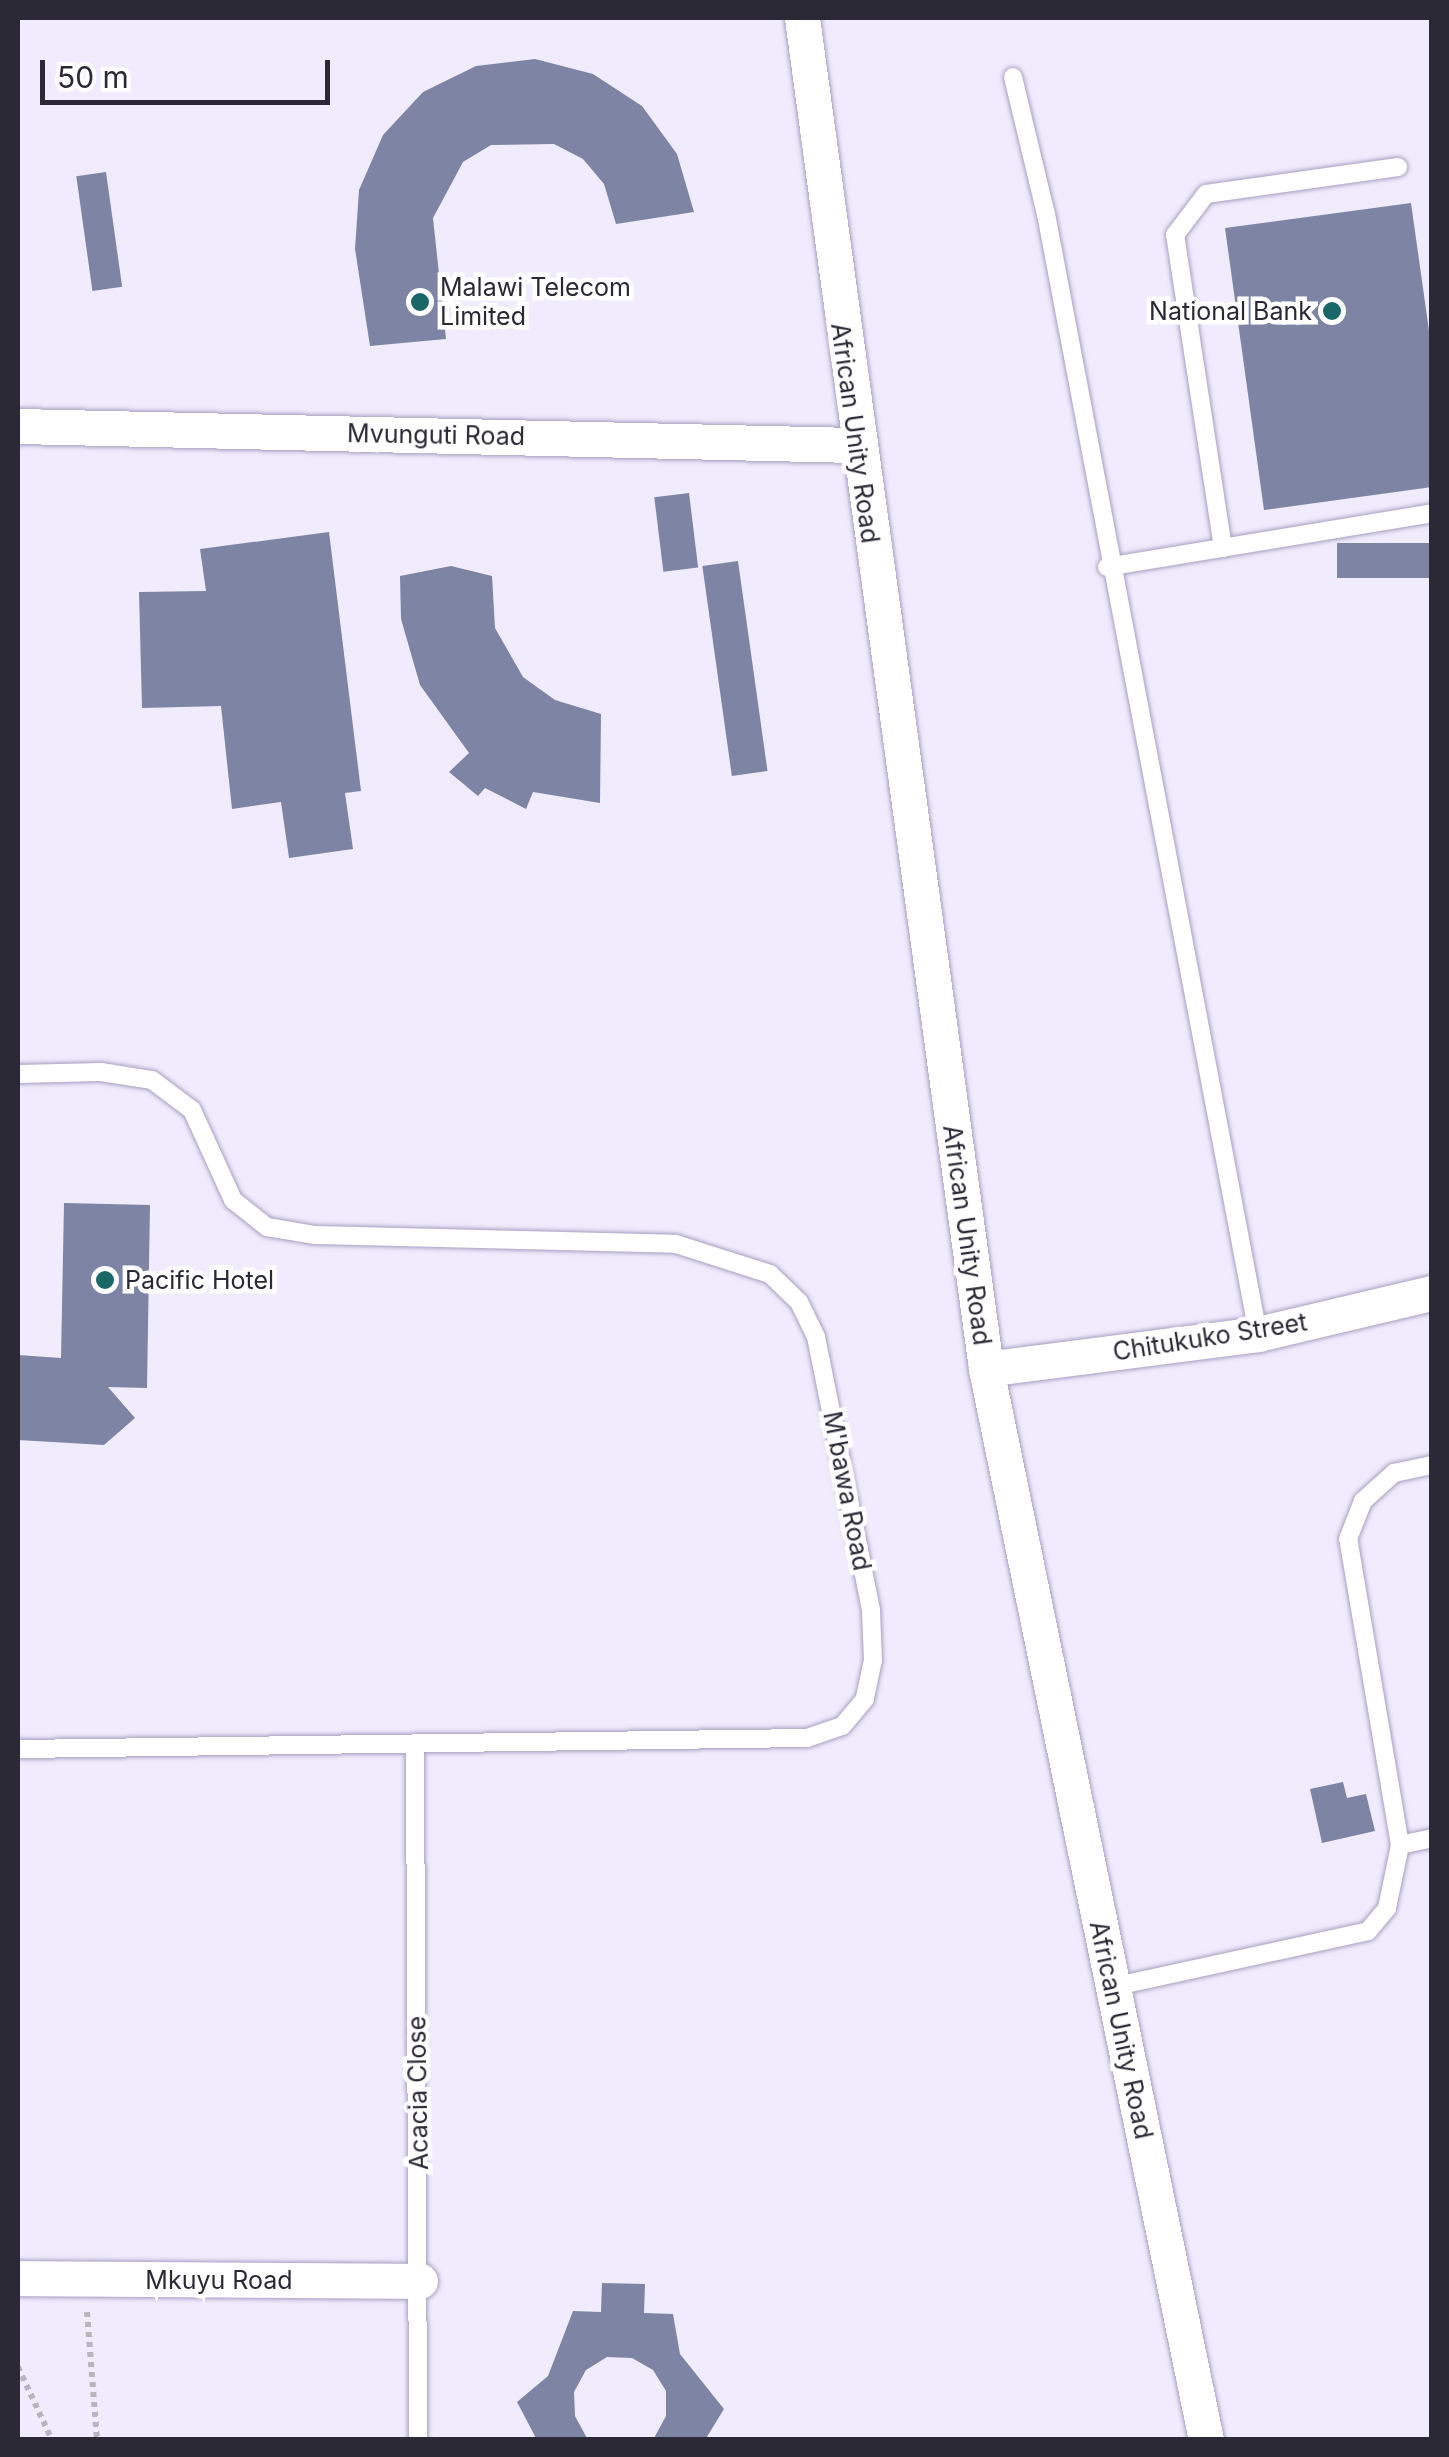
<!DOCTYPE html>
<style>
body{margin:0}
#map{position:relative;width:1449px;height:2457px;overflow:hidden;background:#f9f7fe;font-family:Inter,sans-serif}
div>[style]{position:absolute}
.built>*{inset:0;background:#f0ecfd;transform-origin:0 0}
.building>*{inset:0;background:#7d84a4;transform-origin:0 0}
.path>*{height:6px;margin-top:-3px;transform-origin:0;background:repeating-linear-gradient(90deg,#b7b5be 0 5px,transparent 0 10px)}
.roads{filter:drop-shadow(0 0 2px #a79fc1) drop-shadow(0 0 2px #a79fc1)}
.lane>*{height:18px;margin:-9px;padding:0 9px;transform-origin:9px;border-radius:9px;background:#fff}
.street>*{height:35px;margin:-17.5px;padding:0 17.5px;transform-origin:17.5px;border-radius:17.5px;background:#fff}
.dots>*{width:28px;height:28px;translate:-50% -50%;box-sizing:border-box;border:5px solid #fff;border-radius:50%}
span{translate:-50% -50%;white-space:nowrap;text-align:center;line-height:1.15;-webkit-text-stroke:9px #fff;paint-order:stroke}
.poi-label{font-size:25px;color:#2c2936}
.left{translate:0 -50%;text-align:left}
.right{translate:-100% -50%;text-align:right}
.street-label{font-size:25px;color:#2c2936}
.frame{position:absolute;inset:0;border:20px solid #2c2936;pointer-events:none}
.scale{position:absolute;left:40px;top:60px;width:290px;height:45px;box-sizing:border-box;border:5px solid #2c2936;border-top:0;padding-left:12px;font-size:30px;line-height:35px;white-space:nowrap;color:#2c2936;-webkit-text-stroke:8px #fff;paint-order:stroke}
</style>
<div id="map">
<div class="built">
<i style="left:18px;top:18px;width:1413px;height:2421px"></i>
</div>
<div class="building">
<i style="clip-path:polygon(535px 59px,593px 74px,642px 106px,677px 154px,694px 212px,616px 224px,604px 184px,583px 159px,554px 144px,491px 145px,463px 162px,433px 218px,446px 339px,370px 346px,355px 249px,359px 190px,383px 135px,423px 92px,476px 66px)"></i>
<i style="left:106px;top:172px;width:116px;height:30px;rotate:82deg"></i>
<i style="clip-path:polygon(1411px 203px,1432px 352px,1432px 487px,1264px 510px,1225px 228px)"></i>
<i style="left:689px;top:493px;width:75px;height:35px;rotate:83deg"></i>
<i style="clip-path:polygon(329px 532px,361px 791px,345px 793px,353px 849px,289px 858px,281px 802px,232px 809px,221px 706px,142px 708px,139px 592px,206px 591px,200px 549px)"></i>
<i style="left:1432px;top:543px;width:35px;height:95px;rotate:90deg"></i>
<i style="left:738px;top:561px;width:212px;height:36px;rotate:82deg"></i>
<i style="clip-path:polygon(451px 566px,492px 576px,495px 628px,523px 677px,555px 700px,601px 714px,600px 803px,533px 792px,526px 809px,485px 788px,478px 796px,449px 772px,469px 753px,420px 685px,401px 619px,400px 576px)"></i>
<i style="clip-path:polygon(64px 1203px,150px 1205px,147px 1388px,108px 1387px,135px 1418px,104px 1445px,18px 1440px,18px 1355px,61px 1358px)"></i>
<i style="clip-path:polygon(1343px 1782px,1347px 1798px,1366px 1794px,1375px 1831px,1322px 1843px,1310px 1789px)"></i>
<i style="clip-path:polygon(602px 2283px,645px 2284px,644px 2313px,673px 2314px,680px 2354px,724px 2409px,705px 2440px,653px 2440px,666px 2416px,666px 2391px,653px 2370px,632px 2358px,607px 2357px,586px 2370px,574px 2392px,575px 2416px,588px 2440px,537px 2440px,517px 2402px,548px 2376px,573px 2311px,601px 2312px)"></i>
</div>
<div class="path">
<i style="left:87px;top:2312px;width:128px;rotate:85.5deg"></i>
<i style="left:18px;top:2367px;width:81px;rotate:65deg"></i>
</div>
<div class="roads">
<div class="lane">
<i style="left:1013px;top:77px;width:141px;rotate:76.5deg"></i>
<i style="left:1046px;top:214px;width:1140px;rotate:79.28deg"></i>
<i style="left:1223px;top:548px;width:317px;rotate:-98.7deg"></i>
<i style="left:1175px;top:235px;width:51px;rotate:-52.9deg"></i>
<i style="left:1206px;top:194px;width:194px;rotate:-8deg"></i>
<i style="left:1107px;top:567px;width:329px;rotate:-9.4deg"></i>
<i style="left:18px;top:1074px;width:83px;rotate:-1.4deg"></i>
<i style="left:101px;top:1072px;width:52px;rotate:8.9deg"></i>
<i style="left:152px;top:1080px;width:50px;rotate:36.9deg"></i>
<i style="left:192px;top:1110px;width:99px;rotate:65.5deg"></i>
<i style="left:233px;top:1200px;width:43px;rotate:38.5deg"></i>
<i style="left:267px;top:1227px;width:49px;rotate:9.5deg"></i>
<i style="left:315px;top:1235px;width:361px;rotate:1.4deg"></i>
<i style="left:676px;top:1244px;width:99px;rotate:17.7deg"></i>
<i style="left:770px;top:1274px;width:40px;rotate:44deg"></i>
<i style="left:799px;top:1302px;width:39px;rotate:64deg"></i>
<i style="left:816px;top:1337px;width:279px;rotate:78.6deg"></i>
<i style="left:871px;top:1611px;width:49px;rotate:87.7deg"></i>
<i style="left:873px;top:1660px;width:40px;rotate:102deg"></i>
<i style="left:865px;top:1699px;width:35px;rotate:130deg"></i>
<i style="left:842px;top:1726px;width:37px;rotate:161deg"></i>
<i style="left:807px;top:1738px;width:789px;rotate:179.2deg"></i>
<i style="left:415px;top:1747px;width:693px;rotate:89.75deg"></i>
<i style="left:1400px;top:1845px;width:33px;rotate:-12deg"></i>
<i style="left:1112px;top:1987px;width:262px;rotate:-12.3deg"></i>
<i style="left:1368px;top:1931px;width:30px;rotate:-50deg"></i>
<i style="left:1387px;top:1908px;width:64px;rotate:-78.3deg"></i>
<i style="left:1400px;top:1845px;width:310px;rotate:-99.6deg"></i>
<i style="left:1348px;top:1539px;width:41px;rotate:-68.5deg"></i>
<i style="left:1363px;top:1501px;width:42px;rotate:-42.1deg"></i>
<i style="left:1394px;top:1473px;width:39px;rotate:-12deg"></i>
</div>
<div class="street">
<i style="left:802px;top:18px;width:1363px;rotate:82.24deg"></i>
<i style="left:986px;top:1369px;width:1093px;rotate:78.39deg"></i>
<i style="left:18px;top:426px;width:837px;rotate:1.3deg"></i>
<i style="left:986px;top:1369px;width:274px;rotate:-7.3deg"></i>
<i style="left:1258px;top:1334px;width:179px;rotate:-13.3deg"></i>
<i style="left:18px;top:2278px;width:402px;rotate:0.4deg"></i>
</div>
</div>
<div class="dots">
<i style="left:420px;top:302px;background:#1a6768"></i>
<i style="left:1332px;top:311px;background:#1a6768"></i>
<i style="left:105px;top:1280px;background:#1a6768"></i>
</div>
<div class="poi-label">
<span class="left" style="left:440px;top:302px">Malawi Telecom<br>Limited</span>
<span class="right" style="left:1312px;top:311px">National Bank</span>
<span class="left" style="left:125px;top:1280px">Pacific Hotel</span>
</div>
<div class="street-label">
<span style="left:855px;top:433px;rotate:82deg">African Unity Road</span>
<span style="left:436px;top:435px;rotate:1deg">Mvunguti Road</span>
<span style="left:967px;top:1235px;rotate:82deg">African Unity Road</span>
<span style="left:1210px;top:1337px;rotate:-9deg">Chitukuko Street</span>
<span style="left:847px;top:1491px;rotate:79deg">M'bawa Road</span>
<span style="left:1121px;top:2030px;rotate:78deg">African Unity Road</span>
<span style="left:418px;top:2093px;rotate:-91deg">Acacia Close</span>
<span style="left:219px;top:2280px">Mkuyu Road</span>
</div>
<div class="frame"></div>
<div class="scale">50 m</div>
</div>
